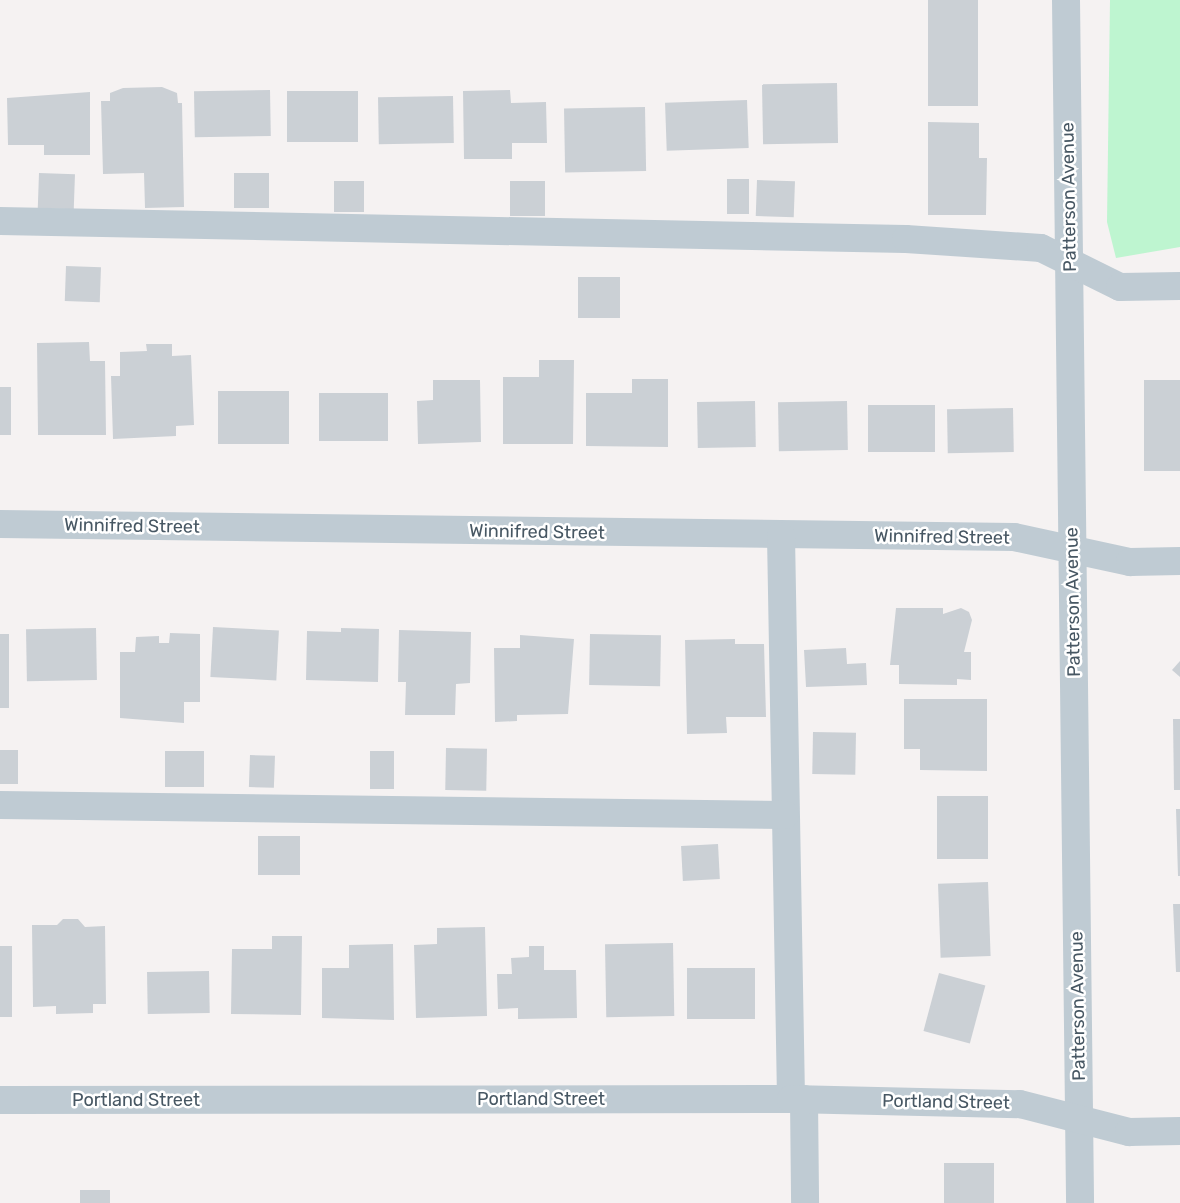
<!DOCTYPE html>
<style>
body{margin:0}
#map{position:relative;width:1180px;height:1203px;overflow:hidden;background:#f5f2f2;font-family:Rubik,sans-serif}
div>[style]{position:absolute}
.green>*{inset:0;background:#bef5d0}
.building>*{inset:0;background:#cbd0d5;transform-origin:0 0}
.minor>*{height:28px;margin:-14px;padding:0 14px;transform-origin:14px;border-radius:14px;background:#bfcbd3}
span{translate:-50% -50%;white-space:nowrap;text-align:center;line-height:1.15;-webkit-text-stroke:5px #fff;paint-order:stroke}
.street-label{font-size:18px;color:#475763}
</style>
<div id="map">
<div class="green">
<i style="clip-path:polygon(1110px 0,1180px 0,1180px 247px,1116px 258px,1107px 222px)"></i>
</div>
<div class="building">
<i style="left:928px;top:0;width:50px;height:106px"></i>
<i style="left:837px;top:83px;width:60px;height:75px;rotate:89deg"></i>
<i style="clip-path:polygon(162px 87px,177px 93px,178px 103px,182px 103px,184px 207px,145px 208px,144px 173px,103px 174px,101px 101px,110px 101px,110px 93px,123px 88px)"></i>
<i style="left:270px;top:90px;width:46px;height:76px;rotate:89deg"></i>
<i style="clip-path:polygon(510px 90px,511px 103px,546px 102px,547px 143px,512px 143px,512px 159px,464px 159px,463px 91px)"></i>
<i style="left:358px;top:91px;width:51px;height:71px;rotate:90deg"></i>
<i style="clip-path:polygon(90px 92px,90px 155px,44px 155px,44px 145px,8px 145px,7px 98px)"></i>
<i style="left:453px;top:96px;width:47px;height:75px;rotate:89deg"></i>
<i style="left:747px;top:100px;width:48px;height:82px;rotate:88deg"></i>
<i style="left:645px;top:107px;width:64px;height:81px;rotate:89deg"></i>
<i style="clip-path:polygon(928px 122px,979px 123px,979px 158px,987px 158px,986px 215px,928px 215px)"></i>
<i style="left:39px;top:173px;width:36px;height:35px;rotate:2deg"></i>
<i style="left:234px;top:173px;width:35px;height:35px"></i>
<i style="left:727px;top:179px;width:22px;height:35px"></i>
<i style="left:757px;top:180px;width:38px;height:36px;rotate:2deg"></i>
<i style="left:334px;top:181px;width:30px;height:31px"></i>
<i style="left:510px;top:181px;width:35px;height:35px"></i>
<i style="left:66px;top:266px;width:35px;height:35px;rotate:2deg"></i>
<i style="left:578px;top:277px;width:42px;height:41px"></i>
<i style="clip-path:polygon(89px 342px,90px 361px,105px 361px,106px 435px,38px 435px,37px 343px)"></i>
<i style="clip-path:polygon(146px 344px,172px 344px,172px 356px,191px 355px,194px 425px,176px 426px,176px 436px,113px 439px,111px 376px,120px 376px,120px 352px,147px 351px)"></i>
<i style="clip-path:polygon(539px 360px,574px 360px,573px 444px,503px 444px,503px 377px,539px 377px)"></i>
<i style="clip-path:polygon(632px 379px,668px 379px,668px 447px,586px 446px,586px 393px,632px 393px)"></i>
<i style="clip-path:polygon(433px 380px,480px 380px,481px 442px,418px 444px,417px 401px,433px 400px)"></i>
<i style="left:1180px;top:380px;width:91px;height:36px;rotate:90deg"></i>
<i style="left:0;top:387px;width:11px;height:48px"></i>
<i style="left:289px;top:391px;width:53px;height:71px;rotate:90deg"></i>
<i style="left:319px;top:393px;width:69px;height:48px"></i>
<i style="left:755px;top:401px;width:46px;height:58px;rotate:89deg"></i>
<i style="left:847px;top:401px;width:49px;height:69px;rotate:89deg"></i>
<i style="left:935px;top:405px;width:47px;height:67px;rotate:90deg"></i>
<i style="left:1013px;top:408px;width:44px;height:66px;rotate:89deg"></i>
<i style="clip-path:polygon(896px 608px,943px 608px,943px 614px,961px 608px,969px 612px,972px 620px,964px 652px,971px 652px,971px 680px,957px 679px,957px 685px,899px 684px,899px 665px,890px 665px)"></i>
<i style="left:213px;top:627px;width:66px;height:50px;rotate:3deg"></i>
<i style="left:96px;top:628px;width:52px;height:70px;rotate:89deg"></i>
<i style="clip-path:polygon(341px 628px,379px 629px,378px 682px,306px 680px,307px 631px,341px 632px)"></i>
<i style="clip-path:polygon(399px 630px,471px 632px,470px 683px,456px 684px,455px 715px,405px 715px,406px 682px,398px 682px)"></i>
<i style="clip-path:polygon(170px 633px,200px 634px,200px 702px,184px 702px,184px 723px,120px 718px,120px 652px,135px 652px,136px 637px,159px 636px,159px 643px,169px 643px)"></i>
<i style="left:0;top:634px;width:9px;height:74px"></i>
<i style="left:590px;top:634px;width:71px;height:51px;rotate:1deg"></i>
<i style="clip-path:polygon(520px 635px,574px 639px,568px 714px,517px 715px,517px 721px,495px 722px,494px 648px,520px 648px)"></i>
<i style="clip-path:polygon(735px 639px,735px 644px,764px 644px,766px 717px,726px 717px,727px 733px,687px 734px,685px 640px)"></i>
<i style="clip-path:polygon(846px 648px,847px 664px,866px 663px,867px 685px,806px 687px,804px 650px)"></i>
<i style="clip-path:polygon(1180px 661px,1180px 677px,1172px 670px)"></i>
<i style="clip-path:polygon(904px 699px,987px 699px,987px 771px,920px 770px,920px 749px,904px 749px)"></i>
<i style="clip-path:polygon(1173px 719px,1180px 719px,1180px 790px,1174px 790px)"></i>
<i style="left:813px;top:732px;width:43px;height:42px;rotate:1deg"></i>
<i style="left:446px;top:748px;width:41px;height:42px;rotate:1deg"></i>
<i style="left:0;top:750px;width:18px;height:34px"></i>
<i style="left:165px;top:751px;width:39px;height:36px"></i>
<i style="left:370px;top:751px;width:24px;height:38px"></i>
<i style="left:250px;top:755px;width:25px;height:32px;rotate:2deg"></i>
<i style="left:937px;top:796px;width:51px;height:63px"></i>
<i style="clip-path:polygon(1176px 809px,1180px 809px,1180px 876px,1178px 876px)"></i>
<i style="left:258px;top:836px;width:42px;height:39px"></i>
<i style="left:718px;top:844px;width:35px;height:37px;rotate:87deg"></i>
<i style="left:988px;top:882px;width:74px;height:50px;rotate:88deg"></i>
<i style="clip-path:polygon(1173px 904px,1180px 904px,1180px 972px,1176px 972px)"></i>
<i style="clip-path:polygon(63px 919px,78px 919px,85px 927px,105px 926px,106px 1004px,93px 1004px,93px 1013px,56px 1014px,56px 1006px,33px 1007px,32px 925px,57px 925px)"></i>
<i style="clip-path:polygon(485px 927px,487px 1016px,416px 1018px,414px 945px,437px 944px,437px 928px)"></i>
<i style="clip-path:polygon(272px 936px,302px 936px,301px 1015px,231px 1014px,232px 949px,272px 949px)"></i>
<i style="left:673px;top:943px;width:73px;height:68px;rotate:89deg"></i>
<i style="clip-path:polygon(393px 944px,394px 1020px,322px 1018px,322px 968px,349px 968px,349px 945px)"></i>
<i style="left:0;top:946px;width:12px;height:71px"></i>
<i style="clip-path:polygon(529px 946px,544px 946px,544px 970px,576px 970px,577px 1018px,518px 1019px,518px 1008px,498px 1009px,497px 974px,512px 974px,511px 958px,529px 957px)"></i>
<i style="left:687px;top:968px;width:68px;height:51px"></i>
<i style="left:209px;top:971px;width:42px;height:62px;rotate:89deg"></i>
<i style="left:939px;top:973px;width:48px;height:60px;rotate:15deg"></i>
<i style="left:994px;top:1163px;width:40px;height:50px;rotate:90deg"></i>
<i style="left:110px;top:1190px;width:13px;height:30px;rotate:90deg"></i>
</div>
<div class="minor">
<i style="left:1066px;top:0;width:1203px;rotate:89.33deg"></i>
<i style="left:0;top:221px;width:906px;rotate:1.14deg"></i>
<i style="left:906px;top:239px;width:135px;rotate:3.8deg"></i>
<i style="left:1041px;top:248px;width:88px;rotate:26.3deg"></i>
<i style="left:1120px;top:287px;width:60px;rotate:-1deg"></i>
<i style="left:0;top:524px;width:1014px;rotate:0.73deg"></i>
<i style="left:1014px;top:537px;width:119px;rotate:12.2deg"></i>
<i style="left:1130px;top:562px;width:50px;rotate:-1.1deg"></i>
<i style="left:781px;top:536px;width:563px;rotate:88.98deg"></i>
<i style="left:0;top:805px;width:785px;rotate:0.73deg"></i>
<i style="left:804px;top:1099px;width:104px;rotate:89.4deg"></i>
<i style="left:0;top:1100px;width:791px;rotate:-0.07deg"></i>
<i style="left:791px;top:1099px;width:229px;rotate:1.3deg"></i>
<i style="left:1020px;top:1104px;width:113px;rotate:14.4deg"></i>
<i style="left:1129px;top:1132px;width:51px;rotate:-1.1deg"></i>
</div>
<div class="street-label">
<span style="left:1069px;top:197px;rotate:-91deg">Patterson Avenue</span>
<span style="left:132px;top:526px;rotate:1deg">Winnifred Street</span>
<span style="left:537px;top:532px;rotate:1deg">Winnifred Street</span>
<span style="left:942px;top:537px;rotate:1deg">Winnifred Street</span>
<span style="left:1073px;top:602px;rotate:-91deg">Patterson Avenue</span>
<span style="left:1078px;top:1006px;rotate:-91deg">Patterson Avenue</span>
<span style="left:541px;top:1099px">Portland Street</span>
<span style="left:136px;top:1100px">Portland Street</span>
<span style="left:946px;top:1102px;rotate:1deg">Portland Street</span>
</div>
</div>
